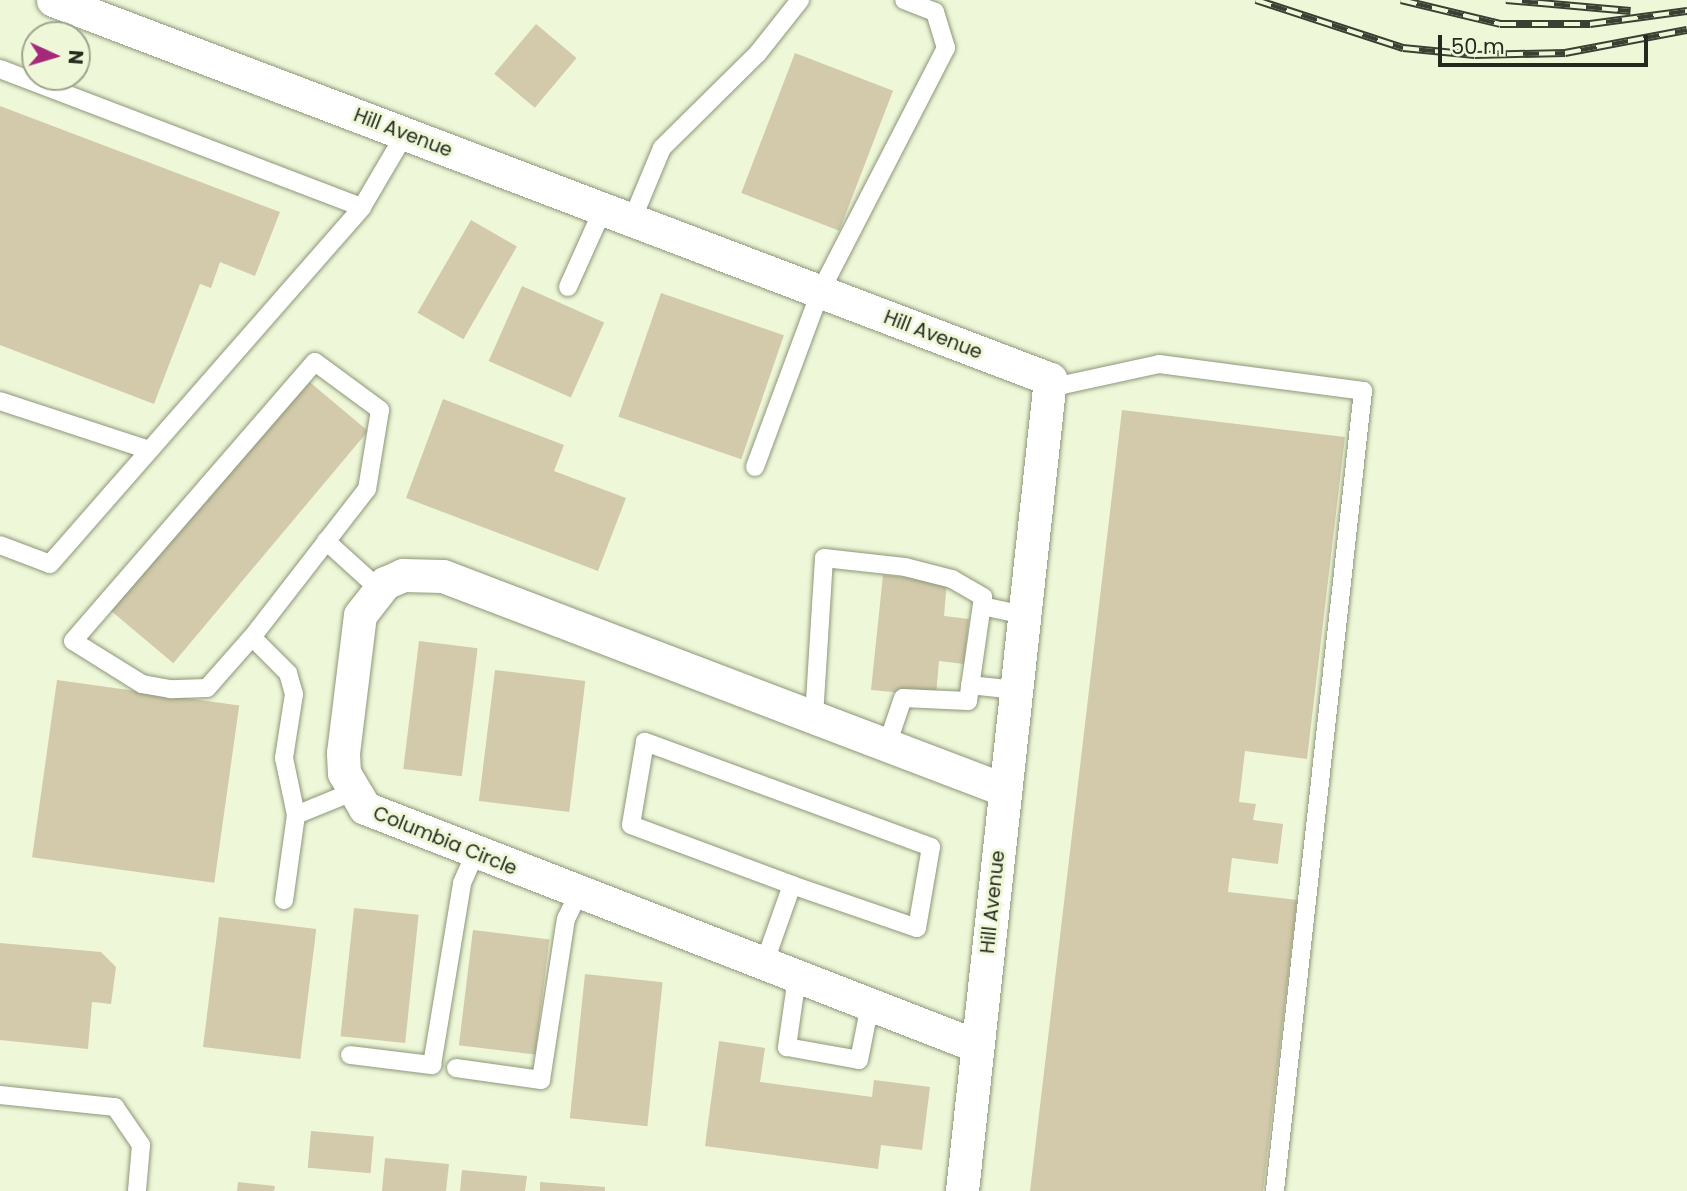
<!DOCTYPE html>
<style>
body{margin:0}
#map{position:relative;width:1687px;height:1191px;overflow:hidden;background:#eef8d9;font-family:Poppins,sans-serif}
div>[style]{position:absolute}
.building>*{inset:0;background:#d2caab;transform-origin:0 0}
.roads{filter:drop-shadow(0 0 2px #8d9679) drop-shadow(0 0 2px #8d9679)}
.service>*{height:18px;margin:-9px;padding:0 9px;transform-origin:9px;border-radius:9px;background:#fff}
.minor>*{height:33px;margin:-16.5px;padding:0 16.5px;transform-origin:16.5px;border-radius:16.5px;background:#fff}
.rail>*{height:8px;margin-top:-4px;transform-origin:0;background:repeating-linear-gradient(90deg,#eef8d9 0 16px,#3b4032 0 32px);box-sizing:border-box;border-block:2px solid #3b4032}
span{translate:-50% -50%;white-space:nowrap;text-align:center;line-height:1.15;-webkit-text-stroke:6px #eef8d9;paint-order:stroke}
.street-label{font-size:19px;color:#262a1e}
.north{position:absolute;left:21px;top:21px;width:70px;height:70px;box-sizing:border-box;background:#eef8d9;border:2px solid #9ea68e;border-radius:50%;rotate:94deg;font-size:19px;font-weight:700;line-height:28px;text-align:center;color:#262a1e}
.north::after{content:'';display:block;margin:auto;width:24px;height:32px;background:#a62879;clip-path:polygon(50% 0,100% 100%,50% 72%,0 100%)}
.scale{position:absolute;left:1438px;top:35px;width:210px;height:32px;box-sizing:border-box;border:4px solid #262a1e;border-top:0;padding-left:9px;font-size:21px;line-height:24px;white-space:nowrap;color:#262a1e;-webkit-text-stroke:5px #eef8d9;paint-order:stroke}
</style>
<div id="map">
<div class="building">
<i style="left:536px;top:24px;width:53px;height:65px;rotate:40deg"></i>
<i style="left:795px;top:53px;width:105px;height:150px;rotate:21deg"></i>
<i style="clip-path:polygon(0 106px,280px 212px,255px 276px,220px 262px,211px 288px,200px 284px,154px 404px,0 345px)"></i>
<i style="left:471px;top:220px;width:53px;height:107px;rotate:30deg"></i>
<i style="left:522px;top:286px;width:90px;height:82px;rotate:24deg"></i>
<i style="left:661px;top:293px;width:130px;height:131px;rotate:19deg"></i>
<i style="left:306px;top:379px;width:81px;height:303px;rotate:40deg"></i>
<i style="clip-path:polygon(443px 399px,564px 445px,554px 471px,626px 498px,598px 571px,406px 498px)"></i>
<i style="clip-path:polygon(1122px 410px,1345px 437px,1307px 759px,1245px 751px,1239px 802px,1256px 804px,1253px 820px,1283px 824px,1278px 864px,1232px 858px,1228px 892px,1297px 900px,1263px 1191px,1030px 1191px)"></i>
<i style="clip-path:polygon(883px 575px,947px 581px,944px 616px,969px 619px,964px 664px,939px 661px,936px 696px,871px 690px)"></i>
<i style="left:419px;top:641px;width:59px;height:129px;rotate:7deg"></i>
<i style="left:495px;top:670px;width:91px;height:132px;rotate:7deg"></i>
<i style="left:57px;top:680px;width:184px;height:179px;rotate:8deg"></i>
<i style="left:354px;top:908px;width:65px;height:129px;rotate:6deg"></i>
<i style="left:219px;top:917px;width:98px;height:131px;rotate:7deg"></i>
<i style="left:473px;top:930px;width:77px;height:116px;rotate:7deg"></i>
<i style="clip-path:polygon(0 943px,101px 952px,116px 967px,111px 1004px,92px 1002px,88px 1049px,0 1040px)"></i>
<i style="left:585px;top:974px;width:78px;height:145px;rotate:6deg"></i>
<i style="clip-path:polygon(719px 1041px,765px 1048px,760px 1082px,872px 1097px,874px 1080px,930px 1087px,922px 1150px,881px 1145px,878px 1169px,705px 1146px)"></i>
<i style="left:311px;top:1131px;width:63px;height:37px;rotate:5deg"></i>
<i style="clip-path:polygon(385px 1158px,449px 1164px,446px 1191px,382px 1191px)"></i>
<i style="clip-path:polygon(462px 1170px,527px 1176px,525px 1191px,460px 1191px)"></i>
<i style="clip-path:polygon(238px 1182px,275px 1186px,274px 1191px,237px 1191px)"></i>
<i style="clip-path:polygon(540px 1182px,605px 1187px,605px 1191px,540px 1191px)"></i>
</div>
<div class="roads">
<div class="service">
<i style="left:0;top:69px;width:387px;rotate:20.9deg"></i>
<i style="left:362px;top:207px;width:85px;rotate:-59.5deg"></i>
<i style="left:632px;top:220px;width:78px;rotate:-67.4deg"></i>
<i style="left:662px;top:148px;width:135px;rotate:-44.7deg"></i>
<i style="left:758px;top:53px;width:68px;rotate:-51.6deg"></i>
<i style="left:568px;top:287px;width:85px;rotate:-65.8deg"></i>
<i style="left:315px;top:362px;width:81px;rotate:36.4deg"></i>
<i style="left:380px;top:410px;width:80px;rotate:99.3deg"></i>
<i style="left:367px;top:489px;width:187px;rotate:127.8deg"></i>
<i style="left:252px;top:637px;width:68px;rotate:131.4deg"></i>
<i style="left:207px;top:688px;width:37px;rotate:178deg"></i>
<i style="left:170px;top:689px;width:28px;rotate:-170deg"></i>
<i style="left:142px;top:684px;width:81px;rotate:-148.1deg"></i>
<i style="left:73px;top:641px;width:369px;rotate:-49.1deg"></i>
<i style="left:1049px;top:388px;width:113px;rotate:-12.3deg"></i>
<i style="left:1159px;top:364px;width:206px;rotate:7.5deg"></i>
<i style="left:1363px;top:391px;width:805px;rotate:96.28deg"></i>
<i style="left:0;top:401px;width:157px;rotate:18.2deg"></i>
<i style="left:755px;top:467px;width:187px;rotate:-69.6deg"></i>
<i style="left:820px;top:292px;width:275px;rotate:-62.7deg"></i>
<i style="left:946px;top:48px;width:38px;rotate:-107deg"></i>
<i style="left:935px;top:12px;width:33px;rotate:-159deg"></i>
<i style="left:326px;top:541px;width:72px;rotate:42.2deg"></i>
<i style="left:0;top:545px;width:53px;rotate:20.8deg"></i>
<i style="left:50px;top:564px;width:474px;rotate:-48.8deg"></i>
<i style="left:982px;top:606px;width:43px;rotate:12.1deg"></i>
<i style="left:252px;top:637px;width:51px;rotate:45deg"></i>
<i style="left:288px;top:673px;width:22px;rotate:74deg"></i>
<i style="left:294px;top:694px;width:65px;rotate:98.9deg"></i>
<i style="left:284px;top:758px;width:58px;rotate:78.1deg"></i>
<i style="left:296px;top:815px;width:86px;rotate:98deg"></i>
<i style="left:970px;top:685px;width:46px;rotate:6.2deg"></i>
<i style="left:814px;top:717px;width:159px;rotate:-86.4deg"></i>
<i style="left:824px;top:558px;width:81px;rotate:6.3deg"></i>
<i style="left:905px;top:567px;width:49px;rotate:14.3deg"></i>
<i style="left:952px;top:579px;width:36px;rotate:30deg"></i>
<i style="left:983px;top:597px;width:105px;rotate:98.2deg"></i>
<i style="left:968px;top:701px;width:65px;rotate:-177.4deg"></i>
<i style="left:903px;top:698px;width:50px;rotate:108.8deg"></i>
<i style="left:296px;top:815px;width:61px;rotate:-22.3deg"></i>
<i style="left:764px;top:964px;width:84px;rotate:-70.5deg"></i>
<i style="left:792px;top:885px;width:132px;rotate:19deg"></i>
<i style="left:917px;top:928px;width:82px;rotate:-80.2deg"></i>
<i style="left:931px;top:847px;width:305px;rotate:-159.8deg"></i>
<i style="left:645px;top:742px;width:84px;rotate:99.6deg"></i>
<i style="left:631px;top:825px;width:172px;rotate:20.4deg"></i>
<i style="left:797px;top:977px;width:71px;rotate:98.1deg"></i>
<i style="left:787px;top:1047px;width:73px;rotate:10.2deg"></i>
<i style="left:859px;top:1060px;width:56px;rotate:-78.7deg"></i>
<i style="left:350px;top:1055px;width:83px;rotate:7deg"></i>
<i style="left:432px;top:1065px;width:184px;rotate:-80.6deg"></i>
<i style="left:462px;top:883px;width:32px;rotate:-66deg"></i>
<i style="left:456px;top:1068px;width:86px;rotate:8deg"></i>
<i style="left:541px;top:1080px;width:163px;rotate:-81.2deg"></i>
<i style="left:566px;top:919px;width:28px;rotate:-64deg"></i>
<i style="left:0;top:1095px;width:116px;rotate:6deg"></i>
<i style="left:115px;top:1107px;width:46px;rotate:55.6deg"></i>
<i style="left:141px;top:1145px;width:46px;rotate:95deg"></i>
</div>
<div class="minor">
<i style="left:53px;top:0;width:1067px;rotate:20.81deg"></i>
<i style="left:1050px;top:379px;width:817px;rotate:96.19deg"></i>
<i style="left:977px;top:1046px;width:657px;rotate:-158.75deg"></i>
<i style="left:365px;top:808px;width:41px;rotate:-121deg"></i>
<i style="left:344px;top:773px;width:20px;rotate:-93deg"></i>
<i style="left:343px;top:753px;width:139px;rotate:-83deg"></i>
<i style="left:360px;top:615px;width:41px;rotate:-52deg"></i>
<i style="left:385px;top:583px;width:20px;rotate:-24deg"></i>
<i style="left:403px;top:575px;width:40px;rotate:1.4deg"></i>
<i style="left:443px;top:576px;width:601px;rotate:20.85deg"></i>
</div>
</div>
<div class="rail">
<i style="left:1256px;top:0;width:155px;rotate:18.1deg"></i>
<i style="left:1403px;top:48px;width:72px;rotate:5.6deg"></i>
<i style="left:1475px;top:55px;width:90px;rotate:-1.3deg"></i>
<i style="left:1565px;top:53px;width:124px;rotate:-10.7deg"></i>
<i style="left:1401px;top:0;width:102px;rotate:13.6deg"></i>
<i style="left:1500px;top:24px;width:90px"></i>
<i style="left:1590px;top:24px;width:98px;rotate:-7.6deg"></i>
<i style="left:1506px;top:0;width:125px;rotate:5deg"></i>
</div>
<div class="street-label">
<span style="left:403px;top:133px;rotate:21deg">Hill Avenue</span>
<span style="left:933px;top:335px;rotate:21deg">Hill Avenue</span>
<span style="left:445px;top:841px;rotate:22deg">Columbia Circle</span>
<span style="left:993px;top:902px;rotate:-84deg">Hill Avenue</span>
</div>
<div class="north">N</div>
<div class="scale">50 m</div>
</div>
